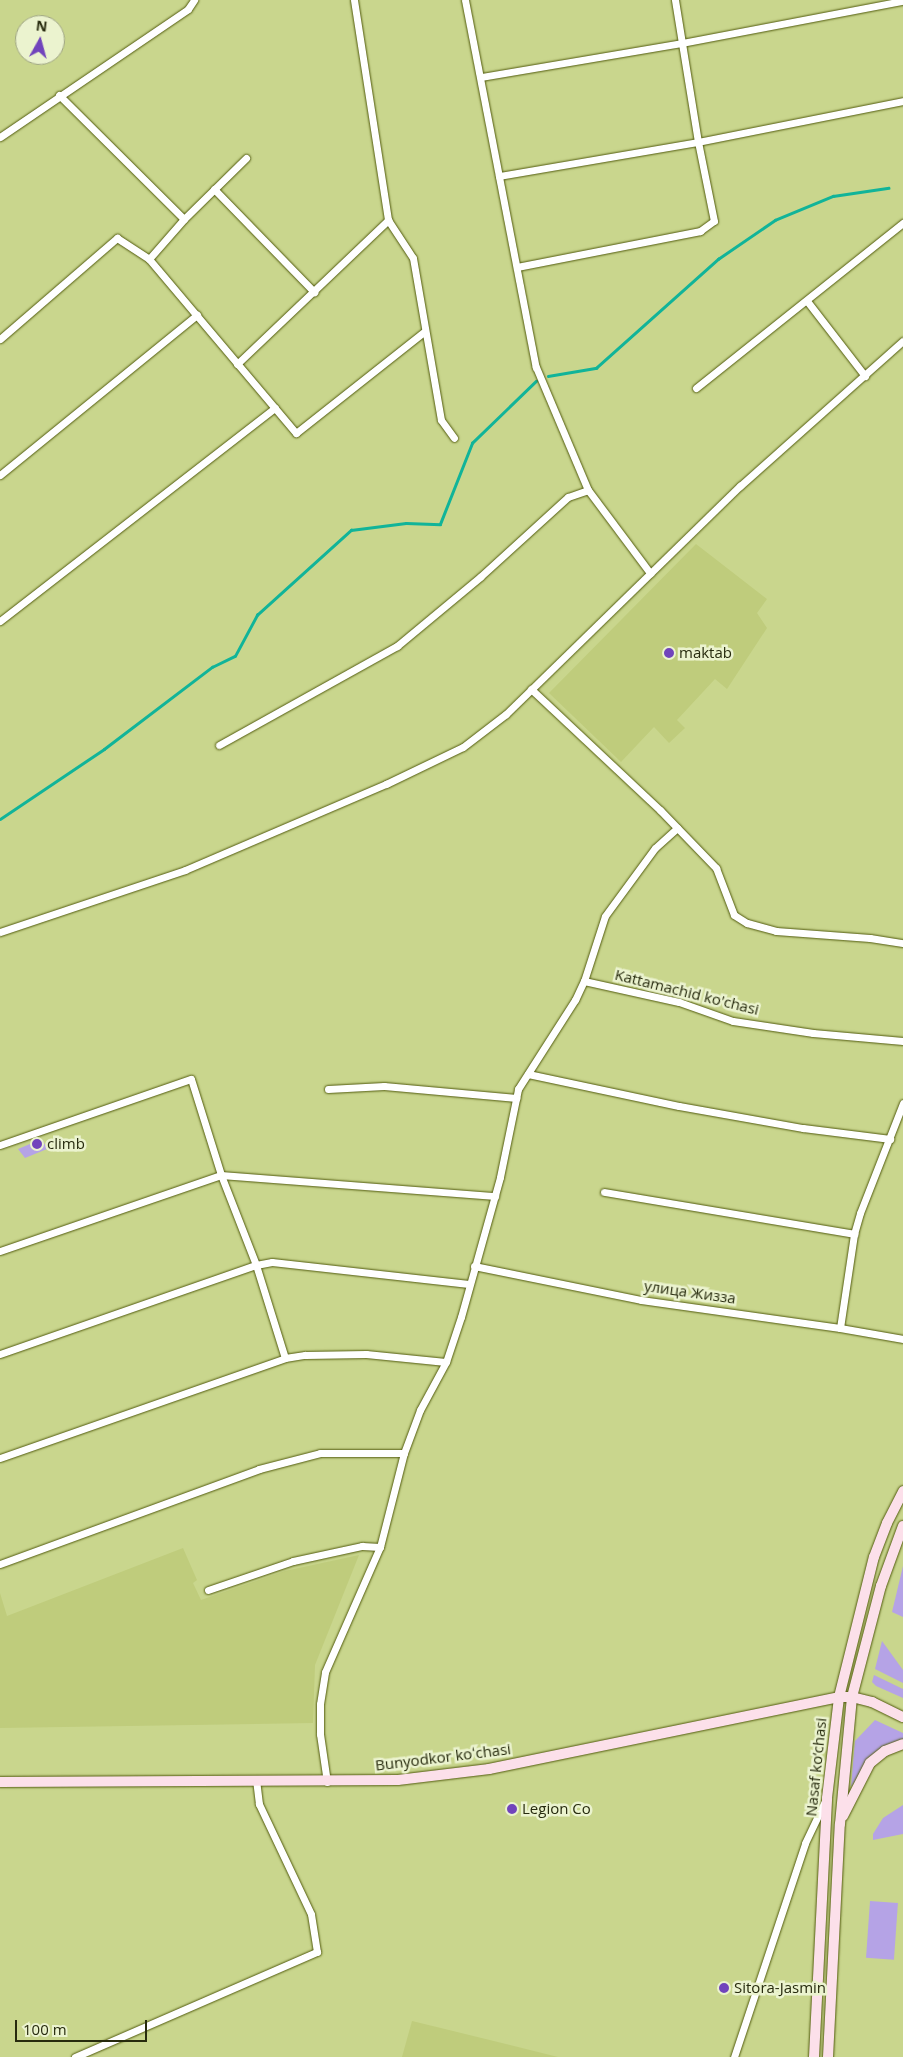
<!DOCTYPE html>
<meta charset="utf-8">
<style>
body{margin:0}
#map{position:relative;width:903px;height:2057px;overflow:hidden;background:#c9d68d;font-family:"Open Sans",sans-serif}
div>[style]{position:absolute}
.built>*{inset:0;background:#bfcc7c}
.green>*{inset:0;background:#b5a3e6;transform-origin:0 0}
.stream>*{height:2.5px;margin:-1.25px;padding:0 1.25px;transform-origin:1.25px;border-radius:1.25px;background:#11b499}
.roads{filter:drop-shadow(0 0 1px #525b0e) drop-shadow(0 0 1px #525b0e)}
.minor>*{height:7px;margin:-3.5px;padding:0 3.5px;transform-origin:3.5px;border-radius:3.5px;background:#fff}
.secondary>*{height:10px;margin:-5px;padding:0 5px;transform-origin:5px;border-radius:5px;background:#fce0ea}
.dots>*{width:14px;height:14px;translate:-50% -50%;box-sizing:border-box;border:2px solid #ebf3cf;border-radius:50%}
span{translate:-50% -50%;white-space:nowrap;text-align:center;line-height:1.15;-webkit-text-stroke:5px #ebf3cf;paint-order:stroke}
.poi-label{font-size:15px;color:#272b0e}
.left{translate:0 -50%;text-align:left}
.street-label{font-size:15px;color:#272b0e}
.north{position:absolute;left:15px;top:15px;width:50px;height:50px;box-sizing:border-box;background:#ebf3cf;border:1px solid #9da382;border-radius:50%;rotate:7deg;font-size:14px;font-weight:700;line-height:20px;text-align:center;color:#272b0e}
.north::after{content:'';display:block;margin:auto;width:18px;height:22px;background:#7144bc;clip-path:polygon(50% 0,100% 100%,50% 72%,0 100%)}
.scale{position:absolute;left:15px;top:2020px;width:132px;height:22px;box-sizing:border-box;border:2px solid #272b0e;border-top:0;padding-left:6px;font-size:15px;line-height:18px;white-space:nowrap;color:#272b0e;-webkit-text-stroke:4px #ebf3cf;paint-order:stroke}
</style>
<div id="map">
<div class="built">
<i style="clip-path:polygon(696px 544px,767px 599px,757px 613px,767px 628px,727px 689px,715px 679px,677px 720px,685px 728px,669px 743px,654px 727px,621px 762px,549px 693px)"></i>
<i style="clip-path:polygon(183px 1548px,197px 1580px,193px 1583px,201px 1600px,285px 1571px,359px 1555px,315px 1665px,313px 1723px,0 1728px,0 1593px,7px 1616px)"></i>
<i style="clip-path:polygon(412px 2021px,449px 2030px,558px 2057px,402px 2057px)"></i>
</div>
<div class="green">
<i style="clip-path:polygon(42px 1139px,47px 1149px,25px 1158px,18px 1149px)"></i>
<i style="clip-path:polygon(903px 1566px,903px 1617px,892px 1612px)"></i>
<i style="clip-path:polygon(882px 1641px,903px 1670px,903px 1683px,875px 1669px)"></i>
<i style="clip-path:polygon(874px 1675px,903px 1689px,903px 1698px,876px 1686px,872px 1682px)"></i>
<i style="clip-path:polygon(875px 1720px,903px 1733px,903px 1741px,868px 1761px,851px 1787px,855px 1741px)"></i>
<i style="clip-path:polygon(903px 1805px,903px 1834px,873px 1840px,873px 1834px,883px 1818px)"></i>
<i style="left:870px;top:1901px;width:28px;height:57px;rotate:4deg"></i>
</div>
<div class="stream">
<i style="left:548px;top:376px;width:49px;rotate:-9.5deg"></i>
<i style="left:596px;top:368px;width:164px;rotate:-41.8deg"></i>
<i style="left:718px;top:259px;width:69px;rotate:-34.4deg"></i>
<i style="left:775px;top:220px;width:63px;rotate:-22.5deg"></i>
<i style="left:833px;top:196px;width:56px;rotate:-8.3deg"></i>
<i style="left:0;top:819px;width:125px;rotate:-33.9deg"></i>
<i style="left:104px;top:749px;width:136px;rotate:-37.2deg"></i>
<i style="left:212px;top:667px;width:25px;rotate:-26deg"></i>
<i style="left:235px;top:656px;width:47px;rotate:-61.8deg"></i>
<i style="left:257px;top:615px;width:127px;rotate:-42.1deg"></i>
<i style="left:351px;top:530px;width:55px;rotate:-7.3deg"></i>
<i style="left:406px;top:523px;width:34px;rotate:2deg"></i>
<i style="left:440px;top:524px;width:87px;rotate:-68.4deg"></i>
<i style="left:472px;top:443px;width:89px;rotate:-44.1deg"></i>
</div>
<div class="roads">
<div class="minor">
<i style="left:354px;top:0;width:223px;rotate:81.2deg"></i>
<i style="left:388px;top:220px;width:45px;rotate:56.7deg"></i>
<i style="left:413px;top:258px;width:164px;rotate:80.2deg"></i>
<i style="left:441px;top:420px;width:22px;rotate:54deg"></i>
<i style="left:465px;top:0;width:374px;rotate:79.1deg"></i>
<i style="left:536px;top:367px;width:134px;rotate:67.1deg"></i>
<i style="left:588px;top:490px;width:104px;rotate:53.2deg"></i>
<i style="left:481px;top:77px;width:204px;rotate:-9.6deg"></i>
<i style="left:682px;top:43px;width:225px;rotate:-10.8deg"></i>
<i style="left:59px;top:95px;width:176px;rotate:44.8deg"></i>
<i style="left:0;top:137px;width:227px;rotate:-34.2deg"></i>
<i style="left:188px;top:9px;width:11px;rotate:-56deg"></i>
<i style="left:499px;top:176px;width:202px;rotate:-9.7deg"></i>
<i style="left:698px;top:142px;width:209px;rotate:-11.3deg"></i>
<i style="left:214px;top:189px;width:144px;rotate:45.8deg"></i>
<i style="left:149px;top:259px;width:53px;rotate:-48.8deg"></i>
<i style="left:184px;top:219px;width:87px;rotate:-44.5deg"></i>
<i style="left:517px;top:267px;width:187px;rotate:-11.1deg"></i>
<i style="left:700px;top:231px;width:17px;rotate:-36deg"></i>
<i style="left:714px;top:221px;width:81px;rotate:-101.4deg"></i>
<i style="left:698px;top:142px;width:144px;rotate:-99.2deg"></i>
<i style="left:807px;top:301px;width:95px;rotate:52.3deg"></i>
<i style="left:0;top:339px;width:155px;rotate:-40.8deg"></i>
<i style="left:117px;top:238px;width:38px;rotate:33deg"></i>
<i style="left:149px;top:259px;width:228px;rotate:49.8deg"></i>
<i style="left:296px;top:433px;width:164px;rotate:-38.3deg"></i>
<i style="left:237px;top:364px;width:209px;rotate:-43.6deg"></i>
<i style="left:696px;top:388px;width:265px;rotate:-38.6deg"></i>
<i style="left:0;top:475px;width:254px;rotate:-39.1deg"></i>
<i style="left:0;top:621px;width:348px;rotate:-37.8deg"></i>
<i style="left:531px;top:689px;width:177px;rotate:43.2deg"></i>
<i style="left:660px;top:810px;width:81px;rotate:46deg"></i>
<i style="left:716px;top:868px;width:50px;rotate:69deg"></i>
<i style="left:734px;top:915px;width:15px;rotate:32deg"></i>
<i style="left:747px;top:923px;width:30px;rotate:15deg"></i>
<i style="left:776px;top:931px;width:94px;rotate:4.3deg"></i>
<i style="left:870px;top:938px;width:33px;rotate:9deg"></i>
<i style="left:219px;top:745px;width:204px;rotate:-29.1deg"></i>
<i style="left:397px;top:646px;width:108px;rotate:-39.7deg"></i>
<i style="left:480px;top:577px;width:119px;rotate:-42.3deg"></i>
<i style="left:568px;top:497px;width:21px;rotate:-19deg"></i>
<i style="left:0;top:932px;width:195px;rotate:-18.5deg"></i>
<i style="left:185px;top:870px;width:219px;rotate:-23.2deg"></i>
<i style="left:386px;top:784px;width:85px;rotate:-25.7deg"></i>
<i style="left:463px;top:747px;width:54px;rotate:-37.5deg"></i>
<i style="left:506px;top:714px;width:327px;rotate:-44.3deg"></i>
<i style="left:740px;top:486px;width:218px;rotate:-41.7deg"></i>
<i style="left:584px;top:981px;width:97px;rotate:12.5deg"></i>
<i style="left:679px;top:1002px;width:57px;rotate:19.4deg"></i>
<i style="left:733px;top:1021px;width:81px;rotate:8.5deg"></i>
<i style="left:813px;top:1033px;width:90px;rotate:5.1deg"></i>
<i style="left:528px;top:1074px;width:154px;rotate:12deg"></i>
<i style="left:679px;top:1106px;width:126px;rotate:10.1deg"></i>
<i style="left:803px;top:1128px;width:88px;rotate:7.2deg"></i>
<i style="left:328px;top:1089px;width:56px;rotate:-3.1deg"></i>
<i style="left:384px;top:1086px;width:133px;rotate:5.2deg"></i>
<i style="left:0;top:1145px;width:202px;rotate:-19.1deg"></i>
<i style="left:191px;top:1079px;width:101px;rotate:72.6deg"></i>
<i style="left:221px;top:1175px;width:97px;rotate:68.7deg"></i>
<i style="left:256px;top:1265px;width:97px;rotate:72.7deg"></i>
<i style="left:604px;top:1192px;width:254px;rotate:9.5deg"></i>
<i style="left:0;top:1251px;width:234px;rotate:-19deg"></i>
<i style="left:221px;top:1175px;width:275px;rotate:4.4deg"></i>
<i style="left:474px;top:1266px;width:170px;rotate:11.5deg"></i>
<i style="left:641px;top:1300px;width:201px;rotate:8deg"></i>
<i style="left:840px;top:1328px;width:64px;rotate:9.9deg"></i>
<i style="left:840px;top:1328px;width:95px;rotate:-81.5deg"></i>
<i style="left:854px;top:1234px;width:22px;rotate:-74deg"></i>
<i style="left:860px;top:1213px;width:118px;rotate:-68.6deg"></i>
<i style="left:0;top:1354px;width:271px;rotate:-19.2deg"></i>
<i style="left:256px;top:1265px;width:16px;rotate:-11deg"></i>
<i style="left:272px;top:1262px;width:198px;rotate:6.4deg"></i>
<i style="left:0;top:1458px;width:302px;rotate:-19.3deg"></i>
<i style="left:285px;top:1358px;width:20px;rotate:-9deg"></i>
<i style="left:305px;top:1355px;width:61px;rotate:-0.9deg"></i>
<i style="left:366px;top:1354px;width:80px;rotate:5.7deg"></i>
<i style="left:0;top:1564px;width:276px;rotate:-20.1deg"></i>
<i style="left:259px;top:1469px;width:63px;rotate:-14.7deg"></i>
<i style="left:320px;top:1453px;width:84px"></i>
<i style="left:208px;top:1590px;width:90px;rotate:-18.8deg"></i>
<i style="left:293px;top:1561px;width:71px;rotate:-12.3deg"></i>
<i style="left:362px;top:1546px;width:18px;rotate:3deg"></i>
<i style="left:327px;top:1782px;width:49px;rotate:-98.3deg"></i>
<i style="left:320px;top:1734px;width:30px;rotate:-90deg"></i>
<i style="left:320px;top:1704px;width:32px;rotate:-81deg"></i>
<i style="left:325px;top:1672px;width:137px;rotate:-66.3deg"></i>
<i style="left:380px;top:1547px;width:97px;rotate:-75.7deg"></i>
<i style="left:404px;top:1453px;width:46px;rotate:-69.6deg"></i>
<i style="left:420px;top:1410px;width:55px;rotate:-61.6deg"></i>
<i style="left:446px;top:1362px;width:47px;rotate:-71.6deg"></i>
<i style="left:461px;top:1317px;width:145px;rotate:-74.4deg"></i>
<i style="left:500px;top:1177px;width:90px;rotate:-78.4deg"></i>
<i style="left:518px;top:1089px;width:106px;rotate:-57.4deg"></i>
<i style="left:575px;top:1000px;width:21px;rotate:-65deg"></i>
<i style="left:584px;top:981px;width:68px;rotate:-72.1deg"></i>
<i style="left:605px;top:916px;width:84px;rotate:-53.7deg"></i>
<i style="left:655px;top:848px;width:30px;rotate:-42deg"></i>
<i style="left:75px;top:2057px;width:264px;rotate:-23.5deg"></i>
<i style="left:317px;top:1952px;width:38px;rotate:-99deg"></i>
<i style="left:311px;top:1914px;width:122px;rotate:-115.3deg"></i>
<i style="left:259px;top:1804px;width:23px;rotate:-97deg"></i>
<i style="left:734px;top:2057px;width:225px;rotate:-71.6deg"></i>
<i style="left:805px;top:1843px;width:47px;rotate:-64.5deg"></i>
</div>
<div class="secondary">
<i style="left:0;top:1782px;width:398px;rotate:-0.3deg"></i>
<i style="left:398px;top:1780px;width:92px;rotate:-6.9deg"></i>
<i style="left:489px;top:1769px;width:357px;rotate:-11.6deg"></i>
<i style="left:839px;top:1697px;width:13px"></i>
<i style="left:852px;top:1697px;width:21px;rotate:14deg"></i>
<i style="left:872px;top:1702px;width:34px;rotate:26deg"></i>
<i style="left:843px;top:1816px;width:59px;rotate:-63deg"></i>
<i style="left:870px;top:1763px;width:19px;rotate:-39deg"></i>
<i style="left:885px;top:1751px;width:19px;rotate:-21deg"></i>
<i style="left:814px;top:2057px;width:259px;rotate:-87.1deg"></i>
<i style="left:827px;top:1798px;width:102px;rotate:-83.2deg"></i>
<i style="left:839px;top:1697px;width:144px;rotate:-76deg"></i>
<i style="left:874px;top:1557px;width:36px;rotate:-69deg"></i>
<i style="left:887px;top:1523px;width:36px;rotate:-63deg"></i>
<i style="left:828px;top:2057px;width:233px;rotate:-87.1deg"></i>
<i style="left:840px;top:1824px;width:128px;rotate:-84.6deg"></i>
<i style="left:852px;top:1697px;width:115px;rotate:-75.4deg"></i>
<i style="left:881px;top:1586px;width:64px;rotate:-69.9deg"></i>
</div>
</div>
<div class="dots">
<i style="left:669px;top:653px;background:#7144bc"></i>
<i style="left:37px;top:1144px;background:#7144bc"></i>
<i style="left:512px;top:1809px;background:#7144bc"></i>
<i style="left:724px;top:1988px;background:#7144bc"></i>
</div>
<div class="poi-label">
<span class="left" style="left:679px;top:653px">maktab</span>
<span class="left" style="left:47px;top:1144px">climb</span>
<span class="left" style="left:522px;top:1809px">Legion Co</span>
<span class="left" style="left:734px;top:1988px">Sitora-Jasmin</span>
</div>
<div class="street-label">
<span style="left:687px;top:992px;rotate:14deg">Kattamachid ko'chasi</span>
<span style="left:690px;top:1292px;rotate:8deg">улица Жизза</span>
<span style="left:443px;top:1757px;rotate:-7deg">Bunyodkor koʻchasi</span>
<span style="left:816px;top:1767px;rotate:-84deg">Nasaf ko‘chasi</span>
</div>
<div class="north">N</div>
<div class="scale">100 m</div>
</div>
